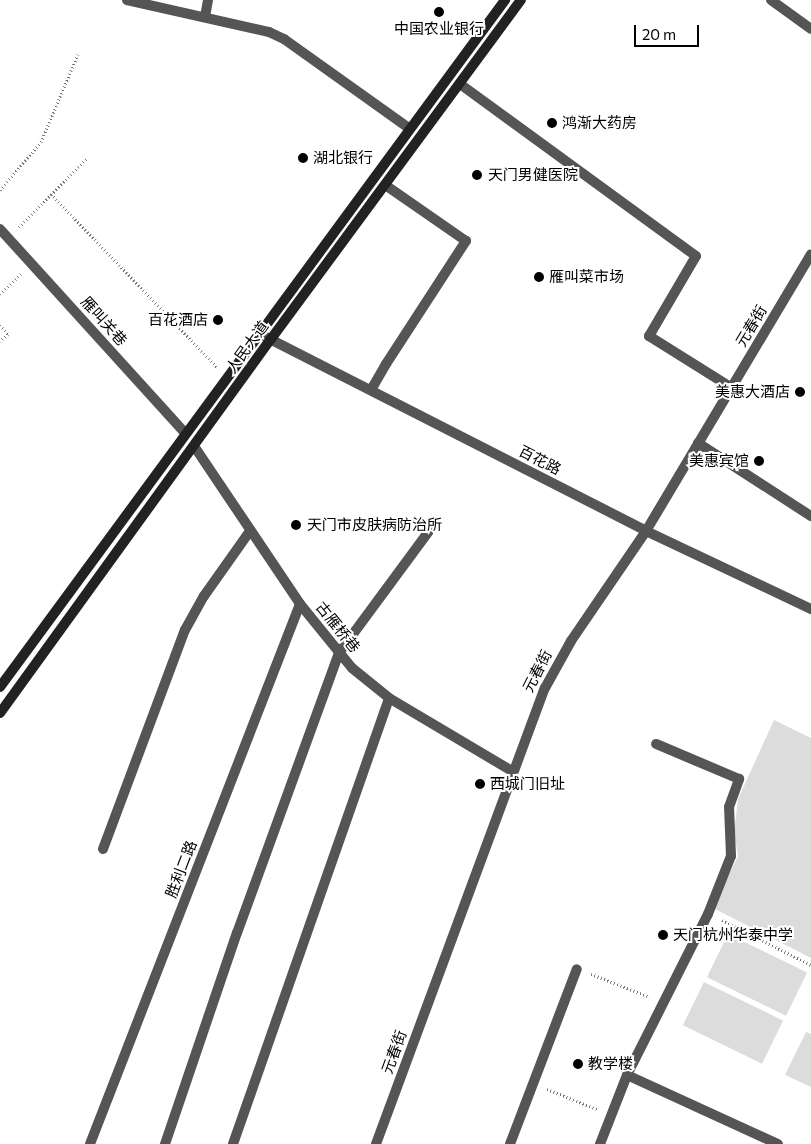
<!DOCTYPE html>
<meta charset="utf-8">
<style>
body{margin:0}
#map{position:relative;width:811px;height:1144px;overflow:hidden;background:#fff;font-family:Commissioner,"Noto Sans SC",sans-serif}
div>[style]{position:absolute}
.green>*{inset:0;background:#dcdcdc;transform-origin:0 0}
.path>*{height:3px;margin-top:-1.5px;transform-origin:0;background:repeating-linear-gradient(90deg,#777 0 1px,transparent 0 3.5px)}
.service>*{height:10px;margin:-5px;padding:0 5px;transform-origin:5px;border-radius:5px;background:#555}
.minor>*{height:10px;margin:-5px;padding:0 5px;transform-origin:5px;border-radius:5px;background:#555}
.secondary>*{height:10px;margin:-5px;padding:0 5px;transform-origin:5px;border-radius:5px;background:#222}
.dots>*{width:14px;height:14px;translate:-50% -50%;box-sizing:border-box;border:2px solid #fff;border-radius:50%}
span{translate:-50% -50%;white-space:nowrap;text-align:center;line-height:1.15;-webkit-text-stroke:4px #fff;paint-order:stroke}
.poi-label{font-size:15px;color:#000}
.left{translate:0 -50%;text-align:left}
.right{translate:-100% -50%;text-align:right}
.street-label{font-size:15px;color:#000}
.scale{position:absolute;left:634px;top:25px;width:65px;height:22px;box-sizing:border-box;border:2px solid #000;border-top:0;padding-left:6px;font-size:15px;line-height:18px;white-space:nowrap;color:#000;-webkit-text-stroke:4px #fff;paint-order:stroke}
</style>
<div id="map">
<div class="green">
<i style="clip-path:polygon(774px 720px,811px 738px,811px 958px,713px 908px,738px 856px,734px 833px,738px 799px)"></i>
<i style="left:728px;top:934px;width:88px;height:48px;rotate:26deg"></i>
<i style="left:704px;top:982px;width:88px;height:48px;rotate:26deg"></i>
<i style="clip-path:polygon(806px 1032px,811px 1034px,811px 1087px,785px 1075px)"></i>
</div>
<div class="path">
<i style="left:0;top:190px;width:63px;rotate:-49.5deg"></i>
<i style="left:41px;top:142px;width:95px;rotate:-67.2deg"></i>
<i style="left:51px;top:194px;width:240px;rotate:46.2deg"></i>
<i style="left:19px;top:227px;width:98px;rotate:-45.4deg"></i>
<i style="left:0;top:294px;width:29px;rotate:-44deg"></i>
<i style="left:0;top:325px;width:12px;rotate:48deg"></i>
<i style="left:8px;top:334px;width:11px;rotate:139deg"></i>
<i style="left:722px;top:920px;width:100px;rotate:26.8deg"></i>
<i style="left:591px;top:974px;width:63px;rotate:21.3deg"></i>
<i style="left:547px;top:1089px;width:54px;rotate:21.8deg"></i>
</div>
<div class="service">
<i style="left:127px;top:0;width:146px;rotate:12.7deg"></i>
<i style="left:269px;top:32px;width:17px;rotate:25deg"></i>
<i style="left:284px;top:39px;width:153px;rotate:35.5deg"></i>
<i style="left:771px;top:0;width:49px;rotate:35.9deg"></i>
<i style="left:205px;top:17px;width:17px;rotate:-80deg"></i>
<i style="left:460px;top:84px;width:292px;rotate:36.1deg"></i>
<i style="left:696px;top:256px;width:93px;rotate:120.4deg"></i>
<i style="left:649px;top:336px;width:98px;rotate:32.1deg"></i>
<i style="left:371px;top:390px;width:30px;rotate:-60deg"></i>
<i style="left:386px;top:364px;width:147px;rotate:-57deg"></i>
<i style="left:466px;top:241px;width:98px;rotate:-145.3deg"></i>
<i style="left:698px;top:443px;width:135px;rotate:32.9deg"></i>
<i style="left:103px;top:849px;width:234px;rotate:-69.5deg"></i>
<i style="left:185px;top:630px;width:39px;rotate:-61deg"></i>
<i style="left:204px;top:596px;width:80px;rotate:-54.7deg"></i>
<i style="left:627px;top:1075px;width:166px;rotate:24.6deg"></i>
<i style="left:165px;top:1144px;width:223px;rotate:-71.2deg"></i>
<i style="left:237px;top:933px;width:298px;rotate:-70deg"></i>
<i style="left:339px;top:653px;width:160px;rotate:-53.6deg"></i>
<i style="left:233px;top:1144px;width:472px;rotate:-70.7deg"></i>
<i style="left:510px;top:1144px;width:187px;rotate:-69.1deg"></i>
<i style="left:600px;top:1144px;width:74px;rotate:-68.6deg"></i>
<i style="left:627px;top:1075px;width:180px;rotate:-63.3deg"></i>
<i style="left:708px;top:914px;width:62px;rotate:-68.4deg"></i>
<i style="left:731px;top:856px;width:49px;rotate:-92.3deg"></i>
<i style="left:729px;top:807px;width:30px;rotate:-70deg"></i>
<i style="left:739px;top:779px;width:90px;rotate:-157.1deg"></i>
</div>
<div class="minor">
<i style="left:0;top:229px;width:275px;rotate:47.8deg"></i>
<i style="left:258px;top:333px;width:436px;rotate:27deg"></i>
<i style="left:646px;top:531px;width:183px;rotate:25.3deg"></i>
<i style="left:194px;top:446px;width:190px;rotate:56.1deg"></i>
<i style="left:300px;top:604px;width:82px;rotate:50.9deg"></i>
<i style="left:352px;top:668px;width:48px;rotate:39deg"></i>
<i style="left:389px;top:698px;width:143px;rotate:30.7deg"></i>
<i style="left:90px;top:1144px;width:579px;rotate:-68.75deg"></i>
<i style="left:376px;top:1144px;width:486px;rotate:-69.7deg"></i>
<i style="left:545px;top:688px;width:54px;rotate:-61deg"></i>
<i style="left:571px;top:641px;width:133px;rotate:-55.7deg"></i>
<i style="left:646px;top:531px;width:322px;rotate:-59.2deg"></i>
</div>
<div class="secondary">
<i style="left:0;top:687px;width:853px;rotate:-53.68deg"></i>
<i style="left:0;top:713px;width:462px;rotate:-54.1deg"></i>
<i style="left:271px;top:339px;width:421px;rotate:-53.6deg"></i>
</div>
<div class="dots">
<i style="left:439px;top:12px;background:#000"></i>
<i style="left:552px;top:123px;background:#000"></i>
<i style="left:303px;top:158px;background:#000"></i>
<i style="left:477px;top:175px;background:#000"></i>
<i style="left:539px;top:277px;background:#000"></i>
<i style="left:218px;top:320px;background:#000"></i>
<i style="left:800px;top:392px;background:#000"></i>
<i style="left:759px;top:461px;background:#000"></i>
<i style="left:296px;top:525px;background:#000"></i>
<i style="left:480px;top:784px;background:#000"></i>
<i style="left:663px;top:935px;background:#000"></i>
<i style="left:578px;top:1064px;background:#000"></i>
</div>
<div class="poi-label">
<span style="left:439px;top:29px">中国农业银行</span>
<span class="left" style="left:562px;top:123px">鸿渐大药房</span>
<span class="left" style="left:313px;top:158px">湖北银行</span>
<span class="left" style="left:488px;top:175px">天门男健医院</span>
<span class="left" style="left:549px;top:277px">雁叫菜市场</span>
<span class="right" style="left:208px;top:320px">百花酒店</span>
<span class="right" style="left:790px;top:392px">美惠大酒店</span>
<span class="right" style="left:749px;top:461px">美惠宾馆</span>
<span class="left" style="left:307px;top:525px">天门市皮肤病防治所</span>
<span class="left" style="left:490px;top:784px">西城门旧址</span>
<span class="left" style="left:673px;top:935px">天门杭州华泰中学</span>
<span class="left" style="left:588px;top:1064px">教学楼</span>
</div>
<div class="street-label">
<span style="left:104px;top:321px;rotate:48deg">雁叫关巷</span>
<span style="left:751px;top:326px;rotate:-59deg">元春街</span>
<span style="left:247px;top:347px;rotate:-54deg">人民大道</span>
<span style="left:540px;top:460px;rotate:27deg">百花路</span>
<span style="left:338px;top:627px;rotate:51deg">古雁桥巷</span>
<span style="left:537px;top:671px;rotate:-63deg">元春街</span>
<span style="left:181px;top:869px;rotate:-69deg">胜利二路</span>
<span style="left:394px;top:1052px;rotate:-70deg">元春街</span>
</div>
<div class="scale">20 m</div>
</div>
